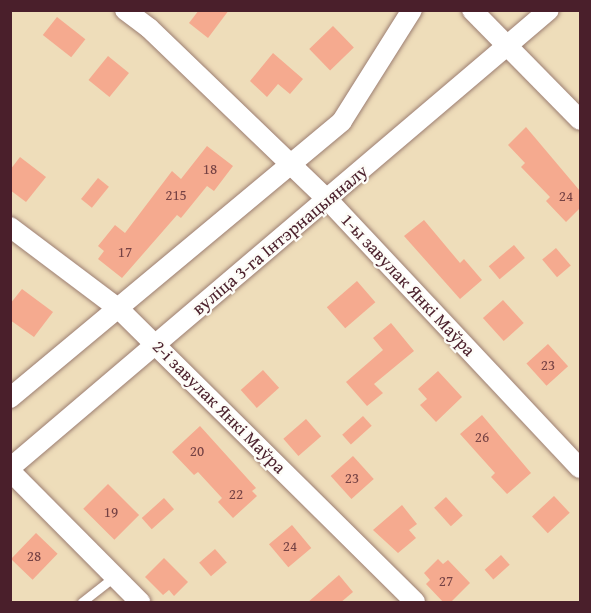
<!DOCTYPE html>
<meta charset="utf-8">
<style>
body{margin:0}
#map{position:relative;width:591px;height:613px;overflow:hidden;background:#eeddba;font-family:"Gentium Book Plus",serif}
div>[style]{position:absolute}
.building>*{inset:0;background:#f5aa8f;transform-origin:0 0}
.roads{filter:drop-shadow(0 0 2px #9c7e72) drop-shadow(0 0 2px #9c7e72)}
.service>*{height:9px;margin:-4.5px;padding:0 4.5px;transform-origin:4.5px;border-radius:4.5px;background:#fff}
.minor>*{height:20px;margin:-10px;padding:0 10px;transform-origin:10px;border-radius:10px;background:#fff}
span{translate:-50% -50%;white-space:nowrap;text-align:center;line-height:1.15;-webkit-text-stroke:4.5px #fdfcf7;paint-order:stroke}
.number-label{font-size:15px;color:#754244}
.number-label span{-webkit-text-stroke-width:0}
.street-label{font-size:18px;color:#4a1f2b}
.frame{position:absolute;inset:0;border:12px solid #4a1f2b;pointer-events:none}
</style>
<div id="map">
<div class="building">
<i style="clip-path:polygon(199px 10px,229px 10px,208px 38px,189px 23px)"></i>
<i style="left:57px;top:17px;width:36px;height:23px;rotate:38deg"></i>
<i style="left:333px;top:26px;width:30px;height:33px;rotate:46deg"></i>
<i style="clip-path:polygon(273px 53px,303px 79px,290px 94px,278px 84px,267px 97px,250px 81px)"></i>
<i style="left:108px;top:56px;width:27px;height:31px;rotate:39deg"></i>
<i style="clip-path:polygon(526px 127px,580px 191px,580px 208px,566px 222px,546px 201px,550px 197px,521px 167px,525px 163px,508px 145px)"></i>
<i style="clip-path:polygon(207px 146px,233px 166px,214px 191px,207px 186px,181px 218px,177px 215px,122px 278px,98px 259px,104px 251px,98px 246px,115px 225px,125px 233px,172px 171px,181px 179px)"></i>
<i style="clip-path:polygon(20px 157px,46px 177px,26px 202px,10px 190px,10px 170px)"></i>
<i style="left:98px;top:178px;width:14px;height:27px;rotate:39deg"></i>
<i style="clip-path:polygon(424px 220px,460px 263px,464px 259px,482px 280px,460px 299px,404px 236px)"></i>
<i style="left:514px;top:245px;width:17px;height:33px;rotate:50deg"></i>
<i style="left:556px;top:248px;width:23px;height:18px;rotate:50deg"></i>
<i style="left:357px;top:281px;width:28px;height:40px;rotate:49deg"></i>
<i style="clip-path:polygon(22px 289px,53px 312px,34px 337px,10px 320px,10px 304px)"></i>
<i style="left:503px;top:300px;width:31px;height:27px;rotate:48deg"></i>
<i style="clip-path:polygon(391px 323px,414px 351px,374px 384px,383px 393px,367px 406px,346px 382px,383px 350px,373px 338px)"></i>
<i style="left:548px;top:344px;width:30px;height:29px;rotate:48deg"></i>
<i style="left:263px;top:370px;width:24px;height:30px;rotate:48deg"></i>
<i style="clip-path:polygon(438px 371px,462px 397px,436px 422px,420px 405px,427px 399px,418px 389px)"></i>
<i style="clip-path:polygon(482px 415px,531px 473px,507px 494px,491px 477px,495px 473px,460px 434px)"></i>
<i style="left:363px;top:416px;width:13px;height:28px;rotate:48deg"></i>
<i style="left:306px;top:419px;width:23px;height:30px;rotate:49deg"></i>
<i style="clip-path:polygon(200px 426px,256px 488px,252px 491px,257px 496px,233px 518px,218px 502px,222px 498px,198px 472px,194px 475px,172px 452px)"></i>
<i style="left:353px;top:456px;width:31px;height:30px;rotate:48deg"></i>
<i style="left:108px;top:484px;width:44px;height:35px;rotate:45deg"></i>
<i style="left:554px;top:496px;width:23px;height:30px;rotate:47deg"></i>
<i style="left:446px;top:497px;width:25px;height:16px;rotate:48deg"></i>
<i style="left:164px;top:498px;width:15px;height:30px;rotate:48deg"></i>
<i style="clip-path:polygon(402px 505px,417px 524px,409px 530px,416px 538px,398px 553px,373px 530px)"></i>
<i style="left:292px;top:525px;width:30px;height:30px;rotate:50deg"></i>
<i style="left:36px;top:533px;width:30px;height:36px;rotate:44deg"></i>
<i style="left:215px;top:549px;width:18px;height:21px;rotate:49deg"></i>
<i style="left:501px;top:555px;width:13px;height:22px;rotate:48deg"></i>
<i style="clip-path:polygon(164px 558px,188px 582px,174px 596px,169px 590px,163px 595px,145px 577px)"></i>
<i style="clip-path:polygon(438px 559px,443px 564px,448px 560px,470px 583px,450px 603px,444px 603px,426px 584px,430px 580px,424px 573px)"></i>
<i style="clip-path:polygon(339px 575px,353px 592px,340px 603px,307px 603px)"></i>
</div>
<div class="roads">
<div class="service">
<i style="left:82px;top:602px;width:42px;rotate:-38.2deg"></i>
</div>
<div class="minor">
<i style="left:125px;top:10px;width:30px;rotate:37deg"></i>
<i style="left:149px;top:28px;width:247px;rotate:43.9deg"></i>
<i style="left:327px;top:199px;width:369px;rotate:46.8deg"></i>
<i style="left:472px;top:10px;width:154px;rotate:45.5deg"></i>
<i style="left:10px;top:227px;width:138px;rotate:37deg"></i>
<i style="left:120px;top:310px;width:415px;rotate:44.7deg"></i>
<i style="left:10px;top:398px;width:432px;rotate:-39.8deg"></i>
<i style="left:342px;top:121px;width:131px;rotate:-57.8deg"></i>
<i style="left:10px;top:468px;width:707px;rotate:-40.36deg"></i>
<i style="left:10px;top:471px;width:185px;rotate:45.2deg"></i>
</div>
</div>
<div class="number-label">
<span style="left:210px;top:169px">18</span>
<span style="left:176px;top:195px">215</span>
<span style="left:566px;top:196px">24</span>
<span style="left:125px;top:252px">17</span>
<span style="left:548px;top:365px">23</span>
<span style="left:482px;top:437px">26</span>
<span style="left:197px;top:451px">20</span>
<span style="left:352px;top:478px">23</span>
<span style="left:236px;top:494px">22</span>
<span style="left:111px;top:512px">19</span>
<span style="left:290px;top:546px">24</span>
<span style="left:34px;top:556px">28</span>
<span style="left:446px;top:581px">27</span>
</div>
<div class="street-label">
<span style="left:280px;top:240px;rotate:-40deg">вуліца 3-га Інтэрнацыяналу</span>
<span style="left:408px;top:285px;rotate:47deg">1-ы завулак Янкі Маўра</span>
<span style="left:219px;top:407px;rotate:45deg">2-і завулак Янкі Маўра</span>
</div>
<div class="frame"></div>
</div>
